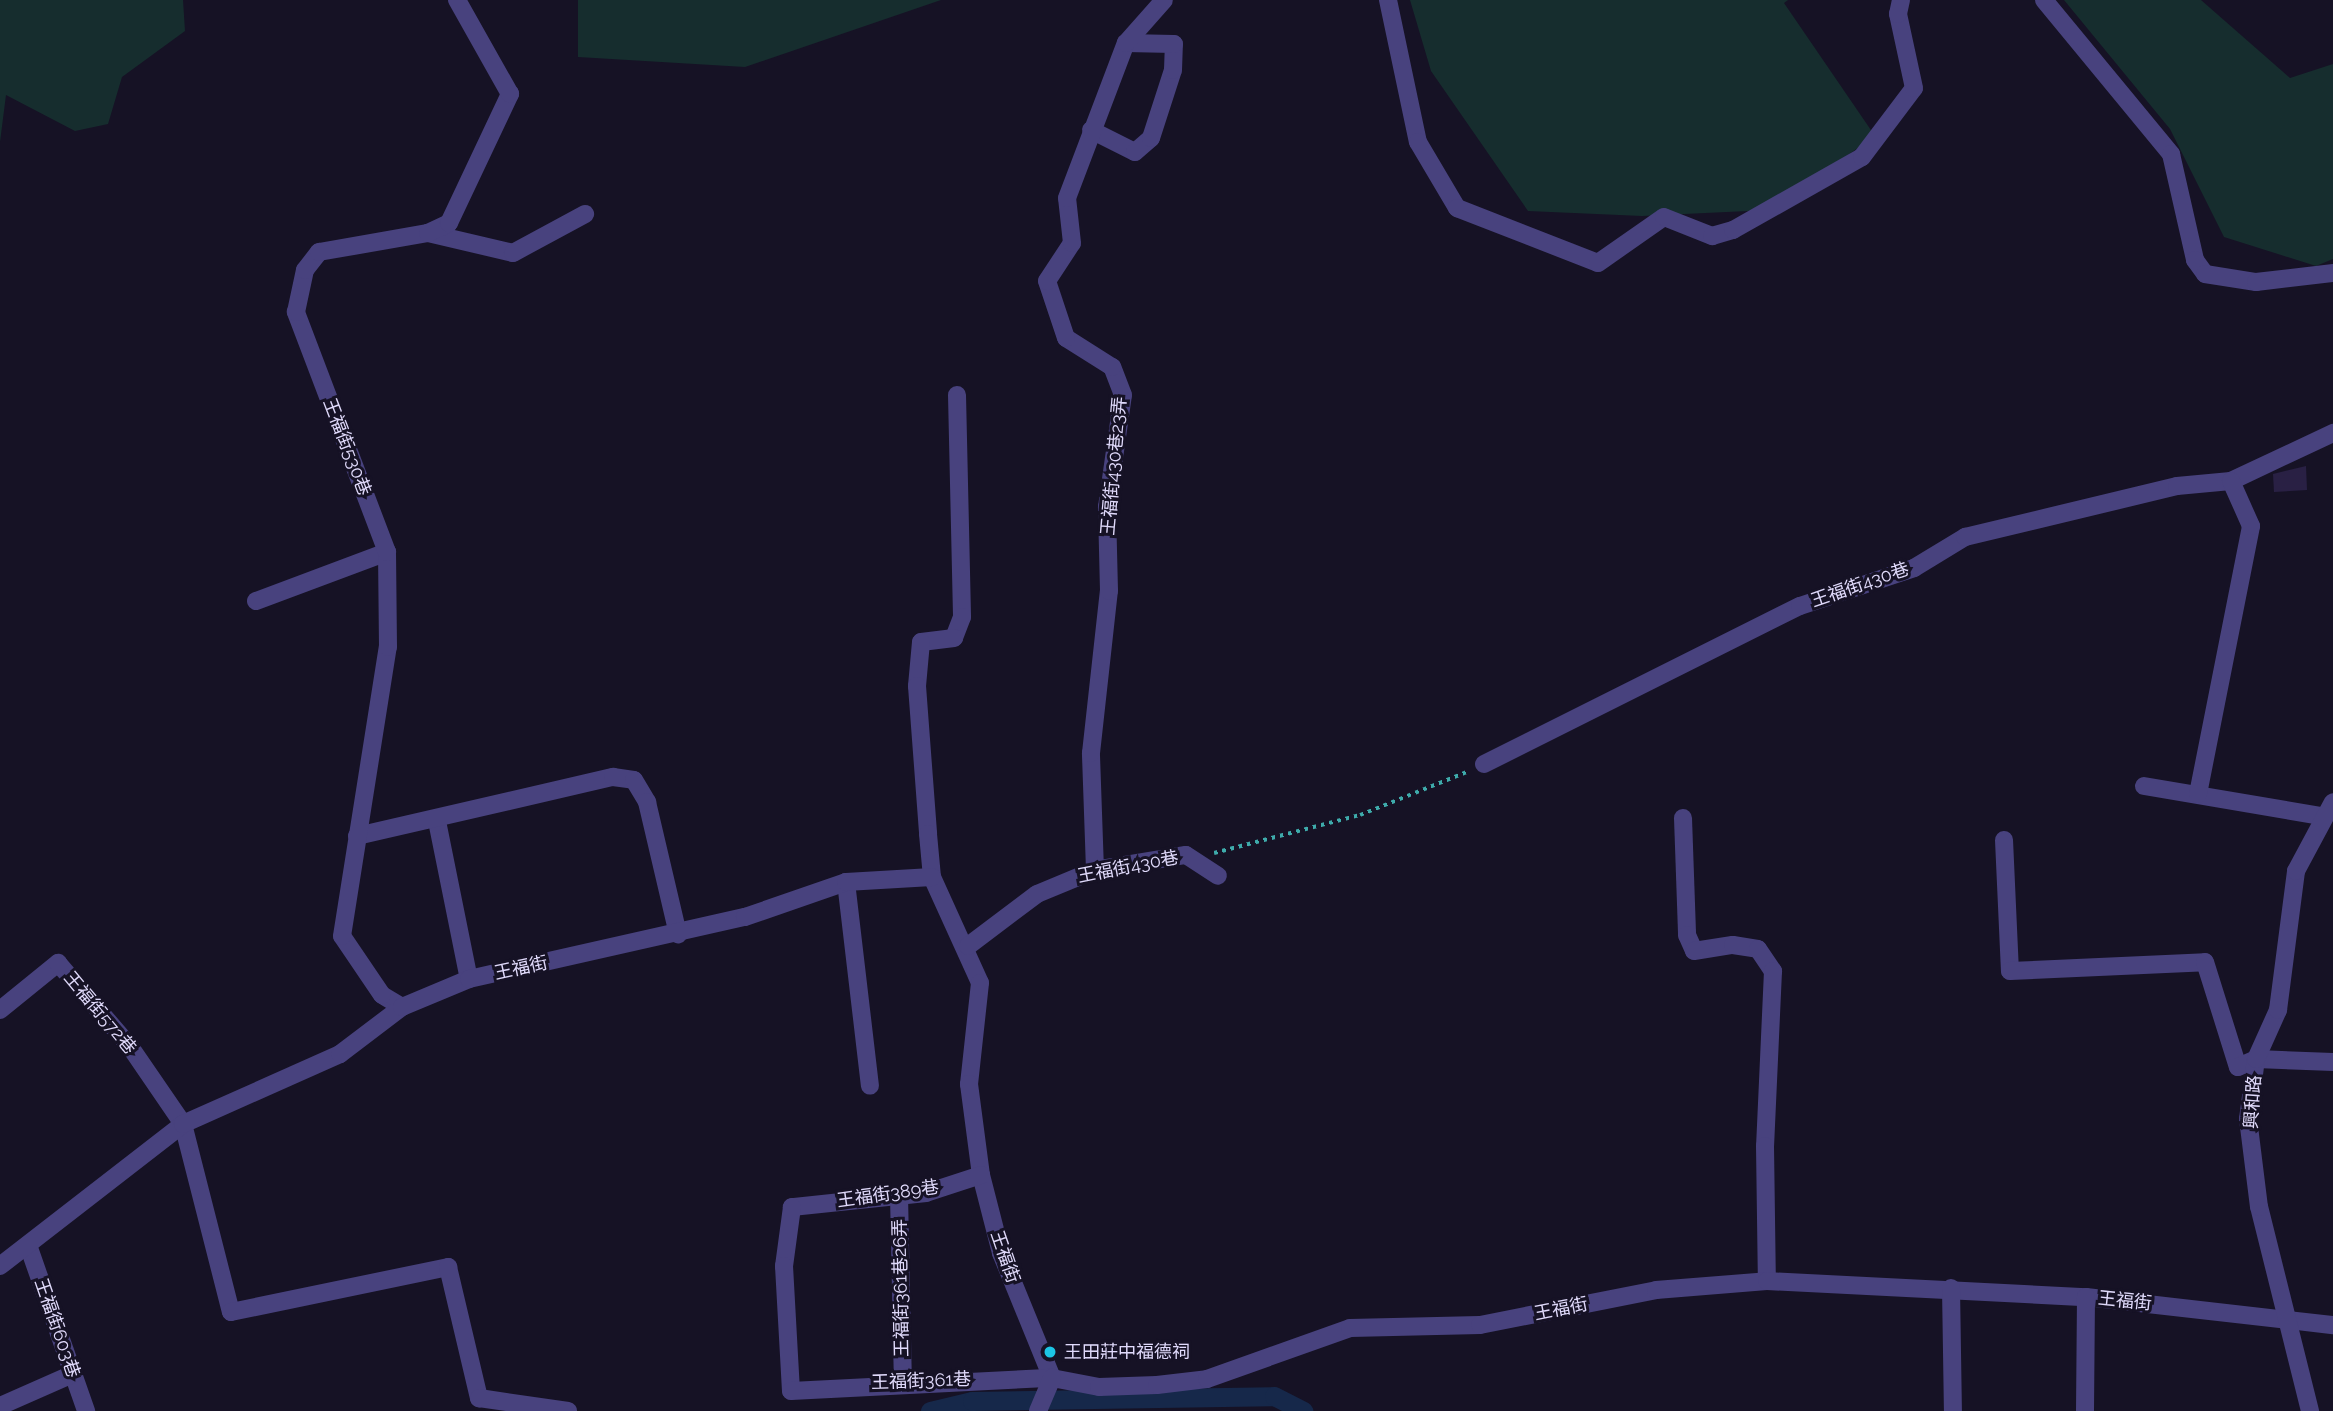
<!DOCTYPE html>
<meta charset="utf-8">
<style>
body{margin:0}
#map{position:relative;width:2333px;height:1411px;overflow:hidden;background:#161225;font-family:Raleway,"Noto Sans TC",sans-serif}
div>[style]{position:absolute}
.green>*{inset:0;background:#162d2e}
.canal>*{height:19px;margin:-9.5px;padding:0 9.5px;transform-origin:9.5px;border-radius:9.5px;background:#16284a}
.building>*{inset:0;background:#292044}
.path>*{height:3.5px;margin-top:-1.75px;transform-origin:0;background:repeating-linear-gradient(90deg,#3eabab 0 3.5px,transparent 0 8.5px)}
.minor>*{height:18px;margin:-9px;padding:0 9px;transform-origin:9px;border-radius:9px;background:#48427e}
.dots>*{width:19px;height:19px;translate:-50% -50%;box-sizing:border-box;border:4px solid #161225;border-radius:50%}
span{translate:-50% -50%;white-space:nowrap;text-align:center;line-height:1.15;-webkit-text-stroke:6px #161225;paint-order:stroke}
.street-label{font-size:18px;color:#e0dafb}
.poi-label{font-size:18px;color:#e0dafb}
.left{translate:0 -50%;text-align:left}
</style>
<div id="map">
<div class="green">
<i style="clip-path:polygon(0 0,183px 0,185px 31px,122px 77px,108px 124px,75px 131px,6px 95px,0 142px)"></i>
<i style="clip-path:polygon(578px 0,941px 0,745px 67px,578px 57px)"></i>
<i style="clip-path:polygon(1410px 0,1788px 0,1784px 3px,1875px 136px,1769px 210px,1642px 216px,1528px 211px,1431px 71px)"></i>
<i style="clip-path:polygon(2064px 0,2201px 0,2290px 78px,2333px 64px,2333px 259px,2316px 266px,2224px 237px,2170px 129px)"></i>
</div>
<div class="canal">
<i style="left:930px;top:1411px;width:43px;rotate:-13.4deg"></i>
<i style="left:972px;top:1401px;width:302px;rotate:-0.9deg"></i>
<i style="left:1274px;top:1396px;width:33px;rotate:27deg"></i>
</div>
<div class="building">
<i style="clip-path:polygon(2306px 466px,2307px 490px,2274px 492px,2273px 474px)"></i>
</div>
<div class="path">
<i style="left:1214px;top:853px;width:151px;rotate:-14.6deg"></i>
<i style="left:1360px;top:815px;width:118px;rotate:-22deg"></i>
</div>
<div class="minor">
<i style="left:1388px;top:0;width:145px;rotate:78.1deg"></i>
<i style="left:1418px;top:142px;width:77px;rotate:59.4deg"></i>
<i style="left:1457px;top:208px;width:151px;rotate:21.3deg"></i>
<i style="left:1598px;top:263px;width:80px;rotate:-34.9deg"></i>
<i style="left:1664px;top:217px;width:52px;rotate:21.6deg"></i>
<i style="left:1712px;top:236px;width:22px;rotate:-16deg"></i>
<i style="left:1733px;top:230px;width:148px;rotate:-29.5deg"></i>
<i style="left:1862px;top:157px;width:86px;rotate:-53deg"></i>
<i style="left:1914px;top:88px;width:76px;rotate:-102.2deg"></i>
<i style="left:1898px;top:14px;width:14px;rotate:-78deg"></i>
<i style="left:2044px;top:0;width:200px;rotate:50.5deg"></i>
<i style="left:2171px;top:154px;width:109px;rotate:77.2deg"></i>
<i style="left:2195px;top:260px;width:17px;rotate:54deg"></i>
<i style="left:2205px;top:274px;width:52px;rotate:8.9deg"></i>
<i style="left:2256px;top:282px;width:78px;rotate:-6.7deg"></i>
<i style="left:1091px;top:130px;width:49px;rotate:26.6deg"></i>
<i style="left:1135px;top:152px;width:21px;rotate:-41deg"></i>
<i style="left:1151px;top:138px;width:71px;rotate:-72.1deg"></i>
<i style="left:1173px;top:70px;width:26px;rotate:-88deg"></i>
<i style="left:1174px;top:44px;width:48px;rotate:-178.8deg"></i>
<i style="left:428px;top:233px;width:87px;rotate:13.2deg"></i>
<i style="left:513px;top:253px;width:82px;rotate:-28.4deg"></i>
<i style="left:957px;top:395px;width:222px;rotate:88.7deg"></i>
<i style="left:962px;top:617px;width:22px;rotate:111deg"></i>
<i style="left:954px;top:638px;width:33px;rotate:173deg"></i>
<i style="left:921px;top:642px;width:44px;rotate:95.2deg"></i>
<i style="left:917px;top:686px;width:148px;rotate:85.7deg"></i>
<i style="left:928px;top:834px;width:43px;rotate:84.7deg"></i>
<i style="left:932px;top:877px;width:116px;rotate:65.6deg"></i>
<i style="left:980px;top:983px;width:102px;rotate:96.2deg"></i>
<i style="left:969px;top:1084px;width:92px;rotate:82.5deg"></i>
<i style="left:981px;top:1175px;width:81px;rotate:75.6deg"></i>
<i style="left:1001px;top:1253px;width:135px;rotate:67.8deg"></i>
<i style="left:256px;top:601px;width:140px;rotate:-20.5deg"></i>
<i style="left:1484px;top:764px;width:353px;rotate:-26.6deg"></i>
<i style="left:1800px;top:606px;width:120px;rotate:-18.4deg"></i>
<i style="left:1914px;top:568px;width:60px;rotate:-31.3deg"></i>
<i style="left:1965px;top:537px;width:218px;rotate:-13.5deg"></i>
<i style="left:2177px;top:486px;width:54px;rotate:-5.3deg"></i>
<i style="left:2231px;top:481px;width:113px;rotate:-25.2deg"></i>
<i style="left:2144px;top:786px;width:180px;rotate:9.6deg"></i>
<i style="left:2198px;top:794px;width:273px;rotate:-78.8deg"></i>
<i style="left:2251px;top:526px;width:49px;rotate:-114deg"></i>
<i style="left:1683px;top:818px;width:117px;rotate:88deg"></i>
<i style="left:1687px;top:935px;width:17px;rotate:66deg"></i>
<i style="left:1694px;top:951px;width:39px;rotate:-9deg"></i>
<i style="left:1733px;top:945px;width:25px;rotate:9deg"></i>
<i style="left:1758px;top:949px;width:27px;rotate:56deg"></i>
<i style="left:1773px;top:971px;width:175px;rotate:92.6deg"></i>
<i style="left:1765px;top:1146px;width:135px;rotate:89.2deg"></i>
<i style="left:437px;top:821px;width:161px;rotate:78.6deg"></i>
<i style="left:357px;top:836px;width:263px;rotate:-13deg"></i>
<i style="left:613px;top:777px;width:21px;rotate:8deg"></i>
<i style="left:634px;top:780px;width:26px;rotate:59deg"></i>
<i style="left:647px;top:802px;width:136px;rotate:76.8deg"></i>
<i style="left:2004px;top:840px;width:131px;rotate:87.4deg"></i>
<i style="left:2010px;top:971px;width:195px;rotate:-2.6deg"></i>
<i style="left:2205px;top:962px;width:110px;rotate:72.6deg"></i>
<i style="left:2238px;top:1067px;width:20px;rotate:-24deg"></i>
<i style="left:2256px;top:1059px;width:77px;rotate:2.2deg"></i>
<i style="left:1095px;top:870px;width:117px;rotate:-92deg"></i>
<i style="left:1091px;top:753px;width:163px;rotate:-83.7deg"></i>
<i style="left:1109px;top:591px;width:84px;rotate:-91.4deg"></i>
<i style="left:1107px;top:507px;width:113px;rotate:-81.9deg"></i>
<i style="left:1123px;top:395px;width:30px;rotate:-111deg"></i>
<i style="left:1112px;top:367px;width:54px;rotate:-147.8deg"></i>
<i style="left:1066px;top:338px;width:60px;rotate:-108.4deg"></i>
<i style="left:1047px;top:281px;width:45px;rotate:-56.7deg"></i>
<i style="left:1072px;top:243px;width:45px;rotate:-96.3deg"></i>
<i style="left:1067px;top:198px;width:166px;rotate:-69.2deg"></i>
<i style="left:1126px;top:43px;width:57px;rotate:-48.5deg"></i>
<i style="left:846px;top:882px;width:205px;rotate:83.3deg"></i>
<i style="left:968px;top:946px;width:86px;rotate:-37deg"></i>
<i style="left:1037px;top:894px;width:63px;rotate:-22.5deg"></i>
<i style="left:1095px;top:870px;width:92px;rotate:-9.4deg"></i>
<i style="left:1186px;top:855px;width:38px;rotate:33deg"></i>
<i style="left:402px;top:1007px;width:23px;rotate:-149deg"></i>
<i style="left:382px;top:995px;width:71px;rotate:-124.1deg"></i>
<i style="left:342px;top:936px;width:293px;rotate:-81deg"></i>
<i style="left:388px;top:647px;width:95px;rotate:-90.6deg"></i>
<i style="left:387px;top:552px;width:257px;rotate:-110.8deg"></i>
<i style="left:296px;top:312px;width:43px;rotate:-77.9deg"></i>
<i style="left:305px;top:270px;width:23px;rotate:-52deg"></i>
<i style="left:319px;top:252px;width:111px;rotate:-9.9deg"></i>
<i style="left:428px;top:233px;width:23px;rotate:-25deg"></i>
<i style="left:449px;top:223px;width:143px;rotate:-64.7deg"></i>
<i style="left:510px;top:94px;width:108px;rotate:-119.4deg"></i>
<i style="left:0;top:1010px;width:75px;rotate:-39deg"></i>
<i style="left:58px;top:963px;width:112px;rotate:49.3deg"></i>
<i style="left:131px;top:1048px;width:92px;rotate:55.6deg"></i>
<i style="left:183px;top:1124px;width:194px;rotate:75.7deg"></i>
<i style="left:231px;top:1312px;width:222px;rotate:-11.7deg"></i>
<i style="left:448px;top:1267px;width:135px;rotate:76.7deg"></i>
<i style="left:479px;top:1398px;width:90px;rotate:8.3deg"></i>
<i style="left:981px;top:1175px;width:58px;rotate:161.9deg"></i>
<i style="left:926px;top:1193px;width:135px;rotate:174deg"></i>
<i style="left:792px;top:1207px;width:60px;rotate:97.7deg"></i>
<i style="left:784px;top:1266px;width:125px;rotate:86.8deg"></i>
<i style="left:791px;top:1391px;width:261px;rotate:-2.9deg"></i>
<i style="left:1052px;top:1378px;width:48px;rotate:10.8deg"></i>
<i style="left:1099px;top:1387px;width:58px;rotate:-2deg"></i>
<i style="left:1157px;top:1385px;width:50px;rotate:-6.8deg"></i>
<i style="left:1207px;top:1379px;width:152px;rotate:-19.6deg"></i>
<i style="left:1350px;top:1328px;width:130px;rotate:-1.3deg"></i>
<i style="left:1480px;top:1325px;width:179px;rotate:-11.2deg"></i>
<i style="left:1656px;top:1290px;width:111px;rotate:-4.6deg"></i>
<i style="left:1767px;top:1281px;width:319px;rotate:2.9deg"></i>
<i style="left:2086px;top:1297px;width:249px;rotate:6.5deg"></i>
<i style="left:899px;top:1195px;width:185px;rotate:88.8deg"></i>
<i style="left:28px;top:1245px;width:176px;rotate:70.7deg"></i>
<i style="left:0;top:1266px;width:232px;rotate:-37.8deg"></i>
<i style="left:183px;top:1124px;width:172px;rotate:-24deg"></i>
<i style="left:340px;top:1054px;width:78px;rotate:-37.2deg"></i>
<i style="left:402px;top:1007px;width:73px;rotate:-22.7deg"></i>
<i style="left:469px;top:979px;width:283px;rotate:-12.7deg"></i>
<i style="left:745px;top:917px;width:107px;rotate:-19.1deg"></i>
<i style="left:846px;top:882px;width:86px;rotate:-3.3deg"></i>
<i style="left:1951px;top:1288px;width:123px;rotate:89.1deg"></i>
<i style="left:0;top:1406px;width:80px;rotate:-23.7deg"></i>
<i style="left:1038px;top:1411px;width:36px;rotate:-67deg"></i>
<i style="left:2085px;top:1411px;width:114px;rotate:-89.5deg"></i>
<i style="left:2310px;top:1411px;width:210px;rotate:-104deg"></i>
<i style="left:2259px;top:1207px;width:89px;rotate:-97.1deg"></i>
<i style="left:2248px;top:1119px;width:61px;rotate:-82.4deg"></i>
<i style="left:2256px;top:1059px;width:54px;rotate:-65.8deg"></i>
<i style="left:2278px;top:1010px;width:140px;rotate:-82.6deg"></i>
<i style="left:2296px;top:871px;width:78px;rotate:-61.8deg"></i>
</div>
<div class="dots">
<i style="left:1050px;top:1352px;background:#1cc5e5"></i>
</div>
<div class="street-label">
<span style="left:347px;top:447px;rotate:69deg">王福街530巷</span>
<span style="left:1114px;top:466px;rotate:-85deg">王福街430巷23弄</span>
<span style="left:1860px;top:585px;rotate:-19deg">王福街430巷</span>
<span style="left:1128px;top:867px;rotate:-11deg">王福街430巷</span>
<span style="left:521px;top:968px;rotate:-12deg">王福街</span>
<span style="left:100px;top:1013px;rotate:50deg">王福街572巷</span>
<span style="left:2253px;top:1102px;rotate:-86deg">興和路</span>
<span style="left:888px;top:1194px;rotate:-8deg">王福街389巷</span>
<span style="left:1005px;top:1257px;rotate:71deg">王福街</span>
<span style="left:901px;top:1288px;rotate:-91deg">王福街361巷26弄</span>
<span style="left:2125px;top:1301px;rotate:6deg">王福街</span>
<span style="left:1561px;top:1309px;rotate:-11deg">王福街</span>
<span style="left:57px;top:1328px;rotate:71deg">王福街603巷</span>
<span style="left:921px;top:1381px;rotate:-2deg">王福街361巷</span>
</div>
<div class="poi-label">
<span class="left" style="left:1064px;top:1352px">王田莊中福德祠</span>
</div>
</div>
